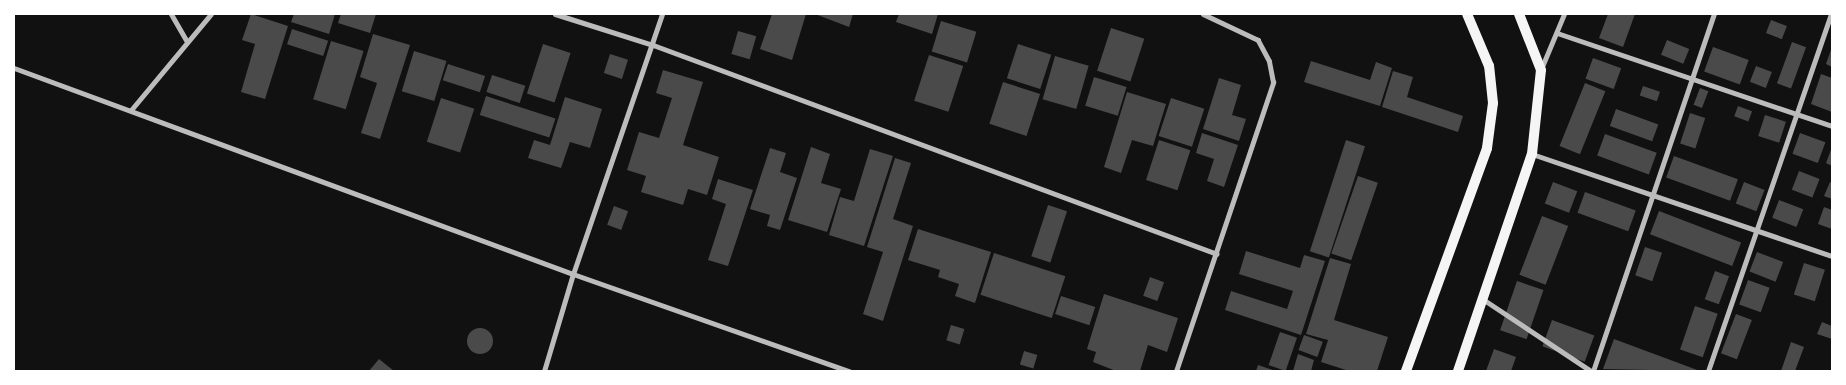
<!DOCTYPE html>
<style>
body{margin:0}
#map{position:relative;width:1846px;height:385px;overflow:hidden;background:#111;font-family:"Zilla Slab",serif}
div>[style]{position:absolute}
.building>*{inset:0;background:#4a4a4a;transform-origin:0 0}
.round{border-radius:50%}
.minor>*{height:5px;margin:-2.5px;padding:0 2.5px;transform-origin:2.5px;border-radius:2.5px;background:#bcbcbc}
.secondary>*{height:10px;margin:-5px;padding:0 5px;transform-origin:5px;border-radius:5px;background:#f5f5f5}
span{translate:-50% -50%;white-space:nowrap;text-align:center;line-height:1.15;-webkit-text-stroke:4px #fff;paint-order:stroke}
.frame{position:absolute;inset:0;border:15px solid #fff;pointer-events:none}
</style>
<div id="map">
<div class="building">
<i style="clip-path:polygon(251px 14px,288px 26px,265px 99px,241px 92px,255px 44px,242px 40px)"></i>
<i style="clip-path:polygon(294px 14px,335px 14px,329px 34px,291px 22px)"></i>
<i style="clip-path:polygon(341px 14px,376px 14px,370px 33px,338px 23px)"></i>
<i style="clip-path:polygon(772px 14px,806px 14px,792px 60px,760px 49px)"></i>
<i style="clip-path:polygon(815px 14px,853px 14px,849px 27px)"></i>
<i style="clip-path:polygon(899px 14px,938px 14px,932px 34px,896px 22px)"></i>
<i style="clip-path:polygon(1608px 14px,1635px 14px,1623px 47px,1599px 38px)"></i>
<i style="left:1771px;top:20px;width:17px;height:14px;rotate:21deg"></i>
<i style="left:941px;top:21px;width:37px;height:32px;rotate:17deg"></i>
<i style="left:1111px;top:28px;width:35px;height:45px;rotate:18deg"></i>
<i style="left:292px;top:29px;width:38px;height:16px;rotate:18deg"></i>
<i style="left:738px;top:31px;width:19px;height:24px;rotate:16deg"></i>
<i style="clip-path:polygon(373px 34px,410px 45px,380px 139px,361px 133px,377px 83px,360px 77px)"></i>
<i style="left:1667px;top:40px;width:24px;height:16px;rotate:22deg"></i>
<i style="left:331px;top:41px;width:34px;height:61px;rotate:17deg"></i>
<i style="left:1792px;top:42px;width:15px;height:44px;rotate:20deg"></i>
<i style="left:543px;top:44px;width:29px;height:52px;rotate:18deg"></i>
<i style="left:1018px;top:44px;width:35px;height:36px;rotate:18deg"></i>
<i style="left:1713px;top:47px;width:38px;height:26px;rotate:20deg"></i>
<i style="clip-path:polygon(1832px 47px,1832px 67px,1826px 64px)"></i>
<i style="left:414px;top:51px;width:34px;height:42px;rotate:17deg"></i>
<i style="left:610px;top:54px;width:19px;height:20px;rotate:18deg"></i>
<i style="left:929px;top:55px;width:36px;height:48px;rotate:18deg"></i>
<i style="left:1055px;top:56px;width:35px;height:45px;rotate:16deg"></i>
<i style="left:1593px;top:58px;width:30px;height:22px;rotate:20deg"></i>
<i style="clip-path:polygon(1311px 61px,1370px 80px,1376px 62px,1392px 68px,1380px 106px,1304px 82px)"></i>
<i style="left:448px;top:64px;width:39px;height:17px;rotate:18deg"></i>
<i style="left:1756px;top:66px;width:17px;height:17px;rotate:21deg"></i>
<i style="clip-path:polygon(663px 70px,703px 82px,683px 145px,719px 157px,707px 195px,688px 189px,683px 205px,641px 192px,646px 176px,627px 170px,639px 132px,659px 138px,672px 98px,656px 93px)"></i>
<i style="clip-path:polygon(1393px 71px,1413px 77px,1407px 97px,1463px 116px,1458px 132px,1382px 107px)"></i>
<i style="clip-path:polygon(1821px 74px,1832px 78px,1832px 112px,1811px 104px)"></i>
<i style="left:492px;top:75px;width:35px;height:18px;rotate:18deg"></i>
<i style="left:1094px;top:77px;width:34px;height:30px;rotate:17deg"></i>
<i style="clip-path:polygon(1219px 78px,1241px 85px,1232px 115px,1246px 119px,1239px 141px,1203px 129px)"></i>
<i style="left:1003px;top:82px;width:39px;height:44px;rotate:18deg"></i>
<i style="left:1585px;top:83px;width:22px;height:68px;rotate:22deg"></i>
<i style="left:1643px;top:86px;width:18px;height:10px;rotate:19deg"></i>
<i style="left:1700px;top:88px;width:9px;height:18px;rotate:21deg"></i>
<i style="clip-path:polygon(1127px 92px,1166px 104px,1153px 146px,1132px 140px,1121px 173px,1104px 167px)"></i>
<i style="left:486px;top:96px;width:73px;height:20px;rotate:18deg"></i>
<i style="clip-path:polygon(565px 97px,602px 109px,590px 148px,570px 142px,561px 168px,528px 158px,534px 140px,550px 145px)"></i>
<i style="left:441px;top:98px;width:35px;height:46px;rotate:18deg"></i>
<i style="left:1171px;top:98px;width:35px;height:40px;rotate:18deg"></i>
<i style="left:1738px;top:106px;width:15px;height:11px;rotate:20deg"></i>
<i style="left:1616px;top:109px;width:45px;height:18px;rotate:20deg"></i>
<i style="left:1690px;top:113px;width:16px;height:32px;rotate:18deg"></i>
<i style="left:1765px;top:115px;width:22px;height:22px;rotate:18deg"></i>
<i style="clip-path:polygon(1202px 133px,1238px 145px,1224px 187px,1207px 181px,1214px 159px,1196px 153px)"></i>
<i style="left:1800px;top:133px;width:27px;height:22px;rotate:20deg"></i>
<i style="left:1605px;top:134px;width:55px;height:23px;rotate:20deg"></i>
<i style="left:1159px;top:140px;width:33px;height:42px;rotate:18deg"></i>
<i style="left:1346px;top:140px;width:20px;height:117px;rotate:18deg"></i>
<i style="clip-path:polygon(811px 147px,830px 154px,821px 183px,841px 189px,827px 232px,788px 220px)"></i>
<i style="clip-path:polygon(1832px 147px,1832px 166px,1826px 163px)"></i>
<i style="clip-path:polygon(770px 148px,786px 153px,780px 172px,797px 178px,780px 230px,767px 226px,770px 215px,750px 209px)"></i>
<i style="clip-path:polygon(870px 149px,893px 156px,864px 246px,829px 235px,840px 197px,854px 201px)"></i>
<i style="left:1674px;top:156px;width:68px;height:23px;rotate:20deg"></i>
<i style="clip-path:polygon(895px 158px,911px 163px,893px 219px,913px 226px,883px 321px,863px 314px,883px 252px,867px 247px)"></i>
<i style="left:1799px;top:171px;width:22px;height:20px;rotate:21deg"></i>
<i style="left:1358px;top:176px;width:21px;height:82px;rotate:19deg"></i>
<i style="clip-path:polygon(718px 179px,753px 190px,728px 266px,708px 260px,726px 204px,712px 199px)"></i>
<i style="left:1553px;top:182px;width:26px;height:23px;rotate:21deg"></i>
<i style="left:1744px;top:182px;width:22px;height:23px;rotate:21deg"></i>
<i style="clip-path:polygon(1830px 182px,1832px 183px,1832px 199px,1824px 196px)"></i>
<i style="left:1585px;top:192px;width:54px;height:22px;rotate:20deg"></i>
<i style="left:1779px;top:200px;width:26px;height:19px;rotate:21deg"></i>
<i style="left:1048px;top:205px;width:20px;height:54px;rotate:18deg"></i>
<i style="left:614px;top:206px;width:15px;height:20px;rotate:20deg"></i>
<i style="clip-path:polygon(1824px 207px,1832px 210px,1832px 229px,1818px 224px)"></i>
<i style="left:1659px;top:211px;width:88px;height:25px;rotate:21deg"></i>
<i style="left:1542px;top:216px;width:28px;height:63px;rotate:21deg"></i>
<i style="clip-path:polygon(918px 229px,991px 252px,975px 303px,955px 296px,959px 284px,938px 277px,940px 270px,908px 260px)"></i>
<i style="left:1645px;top:247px;width:18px;height:30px;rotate:19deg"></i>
<i style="clip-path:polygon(1246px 251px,1300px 268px,1304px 255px,1325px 261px,1301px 335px,1225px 310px,1231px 291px,1287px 309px,1293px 291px,1239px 274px)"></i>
<i style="left:1757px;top:252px;width:28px;height:21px;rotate:21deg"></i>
<i style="left:994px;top:253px;width:75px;height:44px;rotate:18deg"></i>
<i style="clip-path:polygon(1330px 258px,1351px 264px,1334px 320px,1388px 337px,1377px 371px,1349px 371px,1321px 362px,1328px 340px,1306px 334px)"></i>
<i style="left:1804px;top:263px;width:22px;height:33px;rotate:18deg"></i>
<i style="left:1715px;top:271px;width:15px;height:30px;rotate:20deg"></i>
<i style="left:1150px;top:277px;width:15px;height:20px;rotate:20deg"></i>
<i style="left:1748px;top:280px;width:23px;height:26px;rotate:20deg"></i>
<i style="left:1517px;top:281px;width:28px;height:52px;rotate:19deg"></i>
<i style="clip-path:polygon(1104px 294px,1178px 318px,1167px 352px,1148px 345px,1140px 371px,1116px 371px,1093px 362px,1096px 352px,1087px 349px)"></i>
<i style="left:1061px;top:296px;width:36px;height:19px;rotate:18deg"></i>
<i style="left:1695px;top:306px;width:24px;height:46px;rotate:19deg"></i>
<i style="left:1736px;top:314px;width:17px;height:42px;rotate:21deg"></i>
<i style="left:1552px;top:320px;width:45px;height:28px;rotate:20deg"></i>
<i style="clip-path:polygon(1822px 322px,1832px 326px,1832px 339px,1817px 334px)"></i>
<i style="left:951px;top:325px;width:14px;height:16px;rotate:17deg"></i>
<i class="round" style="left:467px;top:328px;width:26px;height:26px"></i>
<i style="left:1280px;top:332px;width:18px;height:35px;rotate:19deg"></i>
<i style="left:1304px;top:335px;width:20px;height:16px;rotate:20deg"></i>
<i style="clip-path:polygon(1614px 339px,1700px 371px,1603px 369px)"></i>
<i style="clip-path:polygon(1791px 342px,1804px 347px,1795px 371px,1781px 371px)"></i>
<i style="clip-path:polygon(1494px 349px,1516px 357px,1511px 371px,1486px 371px)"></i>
<i style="left:1024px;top:351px;width:14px;height:14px;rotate:17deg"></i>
<i style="clip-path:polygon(1298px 354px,1314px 360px,1311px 371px,1293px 371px)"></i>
<i style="clip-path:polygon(379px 359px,394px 371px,369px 371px)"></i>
<i style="clip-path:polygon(1258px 365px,1276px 371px,1256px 371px)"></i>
</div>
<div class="minor">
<i style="left:171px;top:14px;width:32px;rotate:60deg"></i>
<i style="left:555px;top:14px;width:103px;rotate:17.6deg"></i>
<i style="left:653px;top:45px;width:601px;rotate:20.33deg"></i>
<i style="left:1557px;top:33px;width:290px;rotate:18.7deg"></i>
<i style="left:14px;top:68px;width:596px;rotate:20.23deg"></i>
<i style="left:573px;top:274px;width:293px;rotate:19.4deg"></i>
<i style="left:1541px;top:69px;width:60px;rotate:-67.3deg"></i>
<i style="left:131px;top:110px;width:125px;rotate:-50.2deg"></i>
<i style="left:1532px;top:154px;width:317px;rotate:18.8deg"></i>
<i style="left:1484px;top:300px;width:128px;rotate:33.6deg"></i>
<i style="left:544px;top:371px;width:101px;rotate:-73.4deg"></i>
<i style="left:573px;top:274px;width:275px;rotate:-71.1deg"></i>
<i style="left:1176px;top:371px;width:305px;rotate:-71.4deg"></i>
<i style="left:1273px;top:82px;width:21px;rotate:-101deg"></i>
<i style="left:1269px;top:61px;width:24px;rotate:-118deg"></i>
<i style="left:1258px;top:40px;width:61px;rotate:-154.7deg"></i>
<i style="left:1593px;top:371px;width:377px;rotate:-71.3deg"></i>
<i style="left:1708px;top:371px;width:378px;rotate:-71deg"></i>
</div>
<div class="secondary">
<i style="left:1406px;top:371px;width:237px;rotate:-70deg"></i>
<i style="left:1487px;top:148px;width:45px;rotate:-82.4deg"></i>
<i style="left:1493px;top:103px;width:37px;rotate:-96deg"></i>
<i style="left:1489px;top:66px;width:56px;rotate:-112.9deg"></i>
<i style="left:1458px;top:371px;width:229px;rotate:-71.2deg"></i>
<i style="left:1532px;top:154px;width:84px;rotate:-83.9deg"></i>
<i style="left:1541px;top:70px;width:60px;rotate:-111.4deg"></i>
</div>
<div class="frame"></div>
</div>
